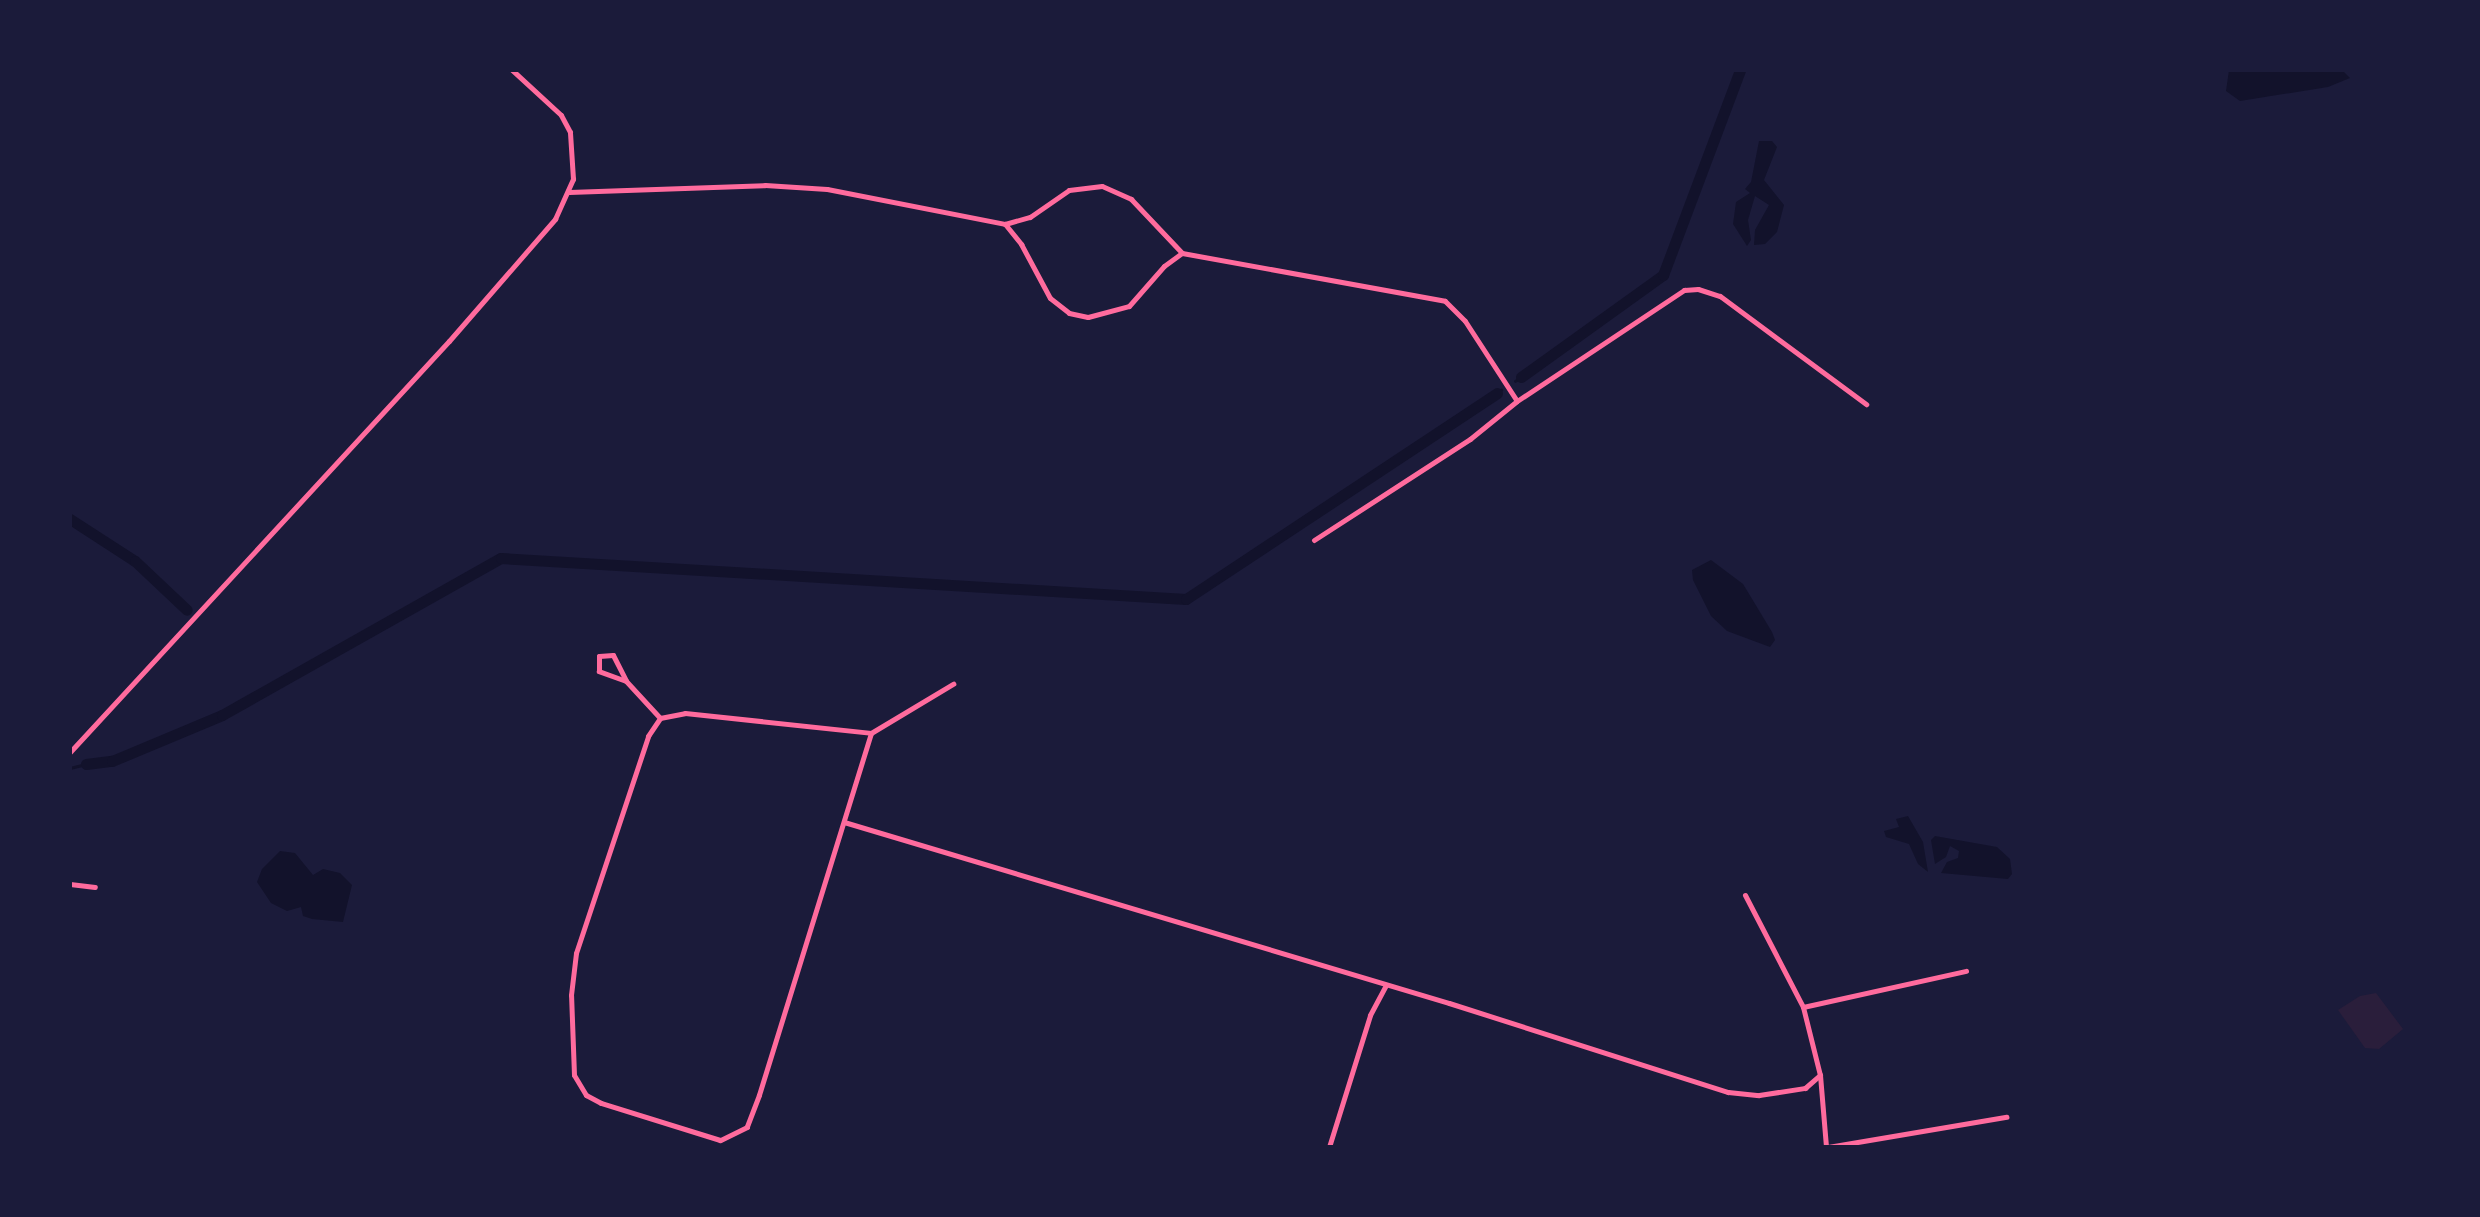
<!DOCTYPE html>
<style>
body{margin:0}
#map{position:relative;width:2480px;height:1217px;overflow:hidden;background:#1b1b3a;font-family:Lato,sans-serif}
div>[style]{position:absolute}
.green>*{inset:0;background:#2a1e3b}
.water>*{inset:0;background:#12122b}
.stream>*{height:2.5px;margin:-1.25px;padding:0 1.25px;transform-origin:1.25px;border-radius:1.25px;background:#12122b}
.canal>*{height:11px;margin:-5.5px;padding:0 5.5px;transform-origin:5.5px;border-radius:5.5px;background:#12122b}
.minor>*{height:5px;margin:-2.5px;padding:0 2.5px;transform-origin:2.5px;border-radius:2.5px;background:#ff6b9d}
span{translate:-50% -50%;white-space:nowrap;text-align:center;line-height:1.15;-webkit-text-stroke:10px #1b1b3a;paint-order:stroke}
.frame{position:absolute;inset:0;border:72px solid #1b1b3a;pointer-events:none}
</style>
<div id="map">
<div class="green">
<i style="clip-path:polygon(2376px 993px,2403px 1029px,2379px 1049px,2365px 1048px,2338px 1010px,2360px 996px)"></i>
</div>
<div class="water">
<i style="clip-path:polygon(2229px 70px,2342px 70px,2350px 78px,2328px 87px,2240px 101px,2226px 91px)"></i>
<i style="clip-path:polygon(1759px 141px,1772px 141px,1777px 147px,1764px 180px,1784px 205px,1777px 232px,1765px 244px,1754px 245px,1755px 230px,1769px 205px,1755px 196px,1748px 220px,1751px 240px,1747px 246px,1733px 224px,1736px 202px,1750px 193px,1745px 189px,1751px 182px)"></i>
<i style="clip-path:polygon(1711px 560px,1743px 584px,1772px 632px,1775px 640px,1770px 647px,1727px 631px,1711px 616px,1693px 580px,1692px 570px)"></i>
<i style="clip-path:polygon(1908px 816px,1923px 842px,1928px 872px,1918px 864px,1909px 844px,1886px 837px,1884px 831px,1899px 827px,1896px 819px)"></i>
<i style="clip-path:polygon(1935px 836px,1997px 847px,2010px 859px,2012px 874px,2008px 879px,1941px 873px,1947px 862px,1958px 858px,1959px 851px,1950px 846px,1946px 857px,1935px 864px,1931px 840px)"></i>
<i style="clip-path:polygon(280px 851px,295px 853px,313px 875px,323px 869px,340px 873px,352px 885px,343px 922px,312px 919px,303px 916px,301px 907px,287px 911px,271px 903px,257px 882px,262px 869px)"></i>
</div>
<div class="stream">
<i style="left:1515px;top:381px;width:7px;rotate:-34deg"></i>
<i style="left:1497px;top:393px;width:5px;rotate:-37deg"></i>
<i style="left:70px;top:768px;width:16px;rotate:-14deg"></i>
</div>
<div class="canal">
<i style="left:1521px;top:377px;width:175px;rotate:-35.7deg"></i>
<i style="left:1663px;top:275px;width:219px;rotate:-69.4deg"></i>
<i style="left:70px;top:519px;width:77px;rotate:32.9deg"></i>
<i style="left:135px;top:561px;width:71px;rotate:43.3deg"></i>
<i style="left:86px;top:764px;width:26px;rotate:-7deg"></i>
<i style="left:112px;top:761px;width:119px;rotate:-22.7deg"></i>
<i style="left:222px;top:715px;width:320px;rotate:-29.4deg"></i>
<i style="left:501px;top:558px;width:686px;rotate:3.43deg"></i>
<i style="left:1186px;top:599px;width:373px;rotate:-33.5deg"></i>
</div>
<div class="minor">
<i style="left:569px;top:192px;width:196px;rotate:-2deg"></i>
<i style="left:765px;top:185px;width:62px;rotate:3.7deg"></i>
<i style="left:827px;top:189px;width:181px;rotate:11.1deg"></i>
<i style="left:1005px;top:224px;width:26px;rotate:-16deg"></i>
<i style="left:1030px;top:217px;width:47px;rotate:-34.7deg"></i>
<i style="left:1069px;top:190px;width:33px;rotate:-7deg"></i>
<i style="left:1102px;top:186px;width:32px;rotate:24deg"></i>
<i style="left:1131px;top:199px;width:74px;rotate:46.6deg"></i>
<i style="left:1182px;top:253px;width:267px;rotate:10.3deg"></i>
<i style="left:1445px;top:301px;width:28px;rotate:45deg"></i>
<i style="left:1465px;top:321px;width:95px;rotate:57deg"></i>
<i style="left:1005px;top:224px;width:26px;rotate:51deg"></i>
<i style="left:1021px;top:244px;width:61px;rotate:61.8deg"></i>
<i style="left:1050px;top:298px;width:24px;rotate:38deg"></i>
<i style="left:1069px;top:313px;width:19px;rotate:12deg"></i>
<i style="left:1088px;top:317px;width:42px;rotate:-15deg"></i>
<i style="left:1129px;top:306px;width:53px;rotate:-48.8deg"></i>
<i style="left:1164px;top:266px;width:22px;rotate:-36deg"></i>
<i style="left:1314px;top:540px;width:186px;rotate:-32.9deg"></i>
<i style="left:1470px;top:439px;width:60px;rotate:-39deg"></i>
<i style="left:1517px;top:401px;width:201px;rotate:-33.6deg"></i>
<i style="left:1684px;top:290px;width:14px;rotate:-4deg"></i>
<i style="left:1698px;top:289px;width:23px;rotate:18deg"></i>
<i style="left:1720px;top:296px;width:182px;rotate:36.5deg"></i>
<i style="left:626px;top:681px;width:29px;rotate:-160deg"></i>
<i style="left:599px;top:671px;width:15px;rotate:-90deg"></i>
<i style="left:599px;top:656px;width:14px;rotate:-4deg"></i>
<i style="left:613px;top:655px;width:29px;rotate:63deg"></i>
<i style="left:626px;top:681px;width:50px;rotate:47.4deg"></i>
<i style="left:685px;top:713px;width:187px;rotate:6.1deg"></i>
<i style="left:871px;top:733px;width:379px;rotate:107.2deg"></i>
<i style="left:759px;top:1095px;width:34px;rotate:111deg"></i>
<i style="left:747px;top:1127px;width:30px;rotate:154deg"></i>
<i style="left:720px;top:1140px;width:125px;rotate:-162.7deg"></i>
<i style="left:601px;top:1103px;width:17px;rotate:-152deg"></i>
<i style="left:586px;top:1095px;width:23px;rotate:-121deg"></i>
<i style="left:574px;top:1075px;width:80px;rotate:-92.1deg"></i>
<i style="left:571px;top:995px;width:42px;rotate:-83.2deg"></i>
<i style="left:576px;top:953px;width:229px;rotate:-71.6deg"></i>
<i style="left:648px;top:736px;width:22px;rotate:-56deg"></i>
<i style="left:660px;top:718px;width:25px;rotate:-11deg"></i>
<i style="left:871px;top:733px;width:96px;rotate:-30.9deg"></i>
<i style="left:70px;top:752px;width:559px;rotate:-47.32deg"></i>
<i style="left:449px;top:341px;width:162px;rotate:-49deg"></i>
<i style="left:555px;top:219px;width:44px;rotate:-65.8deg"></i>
<i style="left:573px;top:179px;width:47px;rotate:-93.7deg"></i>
<i style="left:570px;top:132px;width:19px;rotate:-118deg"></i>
<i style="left:561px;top:115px;width:67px;rotate:-137.4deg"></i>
<i style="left:844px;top:822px;width:631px;rotate:16.66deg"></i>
<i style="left:1449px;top:1003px;width:293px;rotate:17.7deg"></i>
<i style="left:1728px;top:1092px;width:31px;rotate:6deg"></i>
<i style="left:1759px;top:1095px;width:47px;rotate:-8.7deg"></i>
<i style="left:1805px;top:1088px;width:20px;rotate:-41deg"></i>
<i style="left:70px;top:884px;width:25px;rotate:7deg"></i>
<i style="left:1745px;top:895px;width:126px;rotate:62.6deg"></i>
<i style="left:1803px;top:1007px;width:70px;rotate:76deg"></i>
<i style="left:1820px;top:1075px;width:72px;rotate:85.2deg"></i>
<i style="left:1803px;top:1007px;width:167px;rotate:-12.5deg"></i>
<i style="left:1329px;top:1147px;width:138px;rotate:-72.7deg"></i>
<i style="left:1370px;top:1015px;width:34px;rotate:-62deg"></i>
<i style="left:1828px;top:1147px;width:181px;rotate:-9.6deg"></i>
</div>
<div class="frame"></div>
</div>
